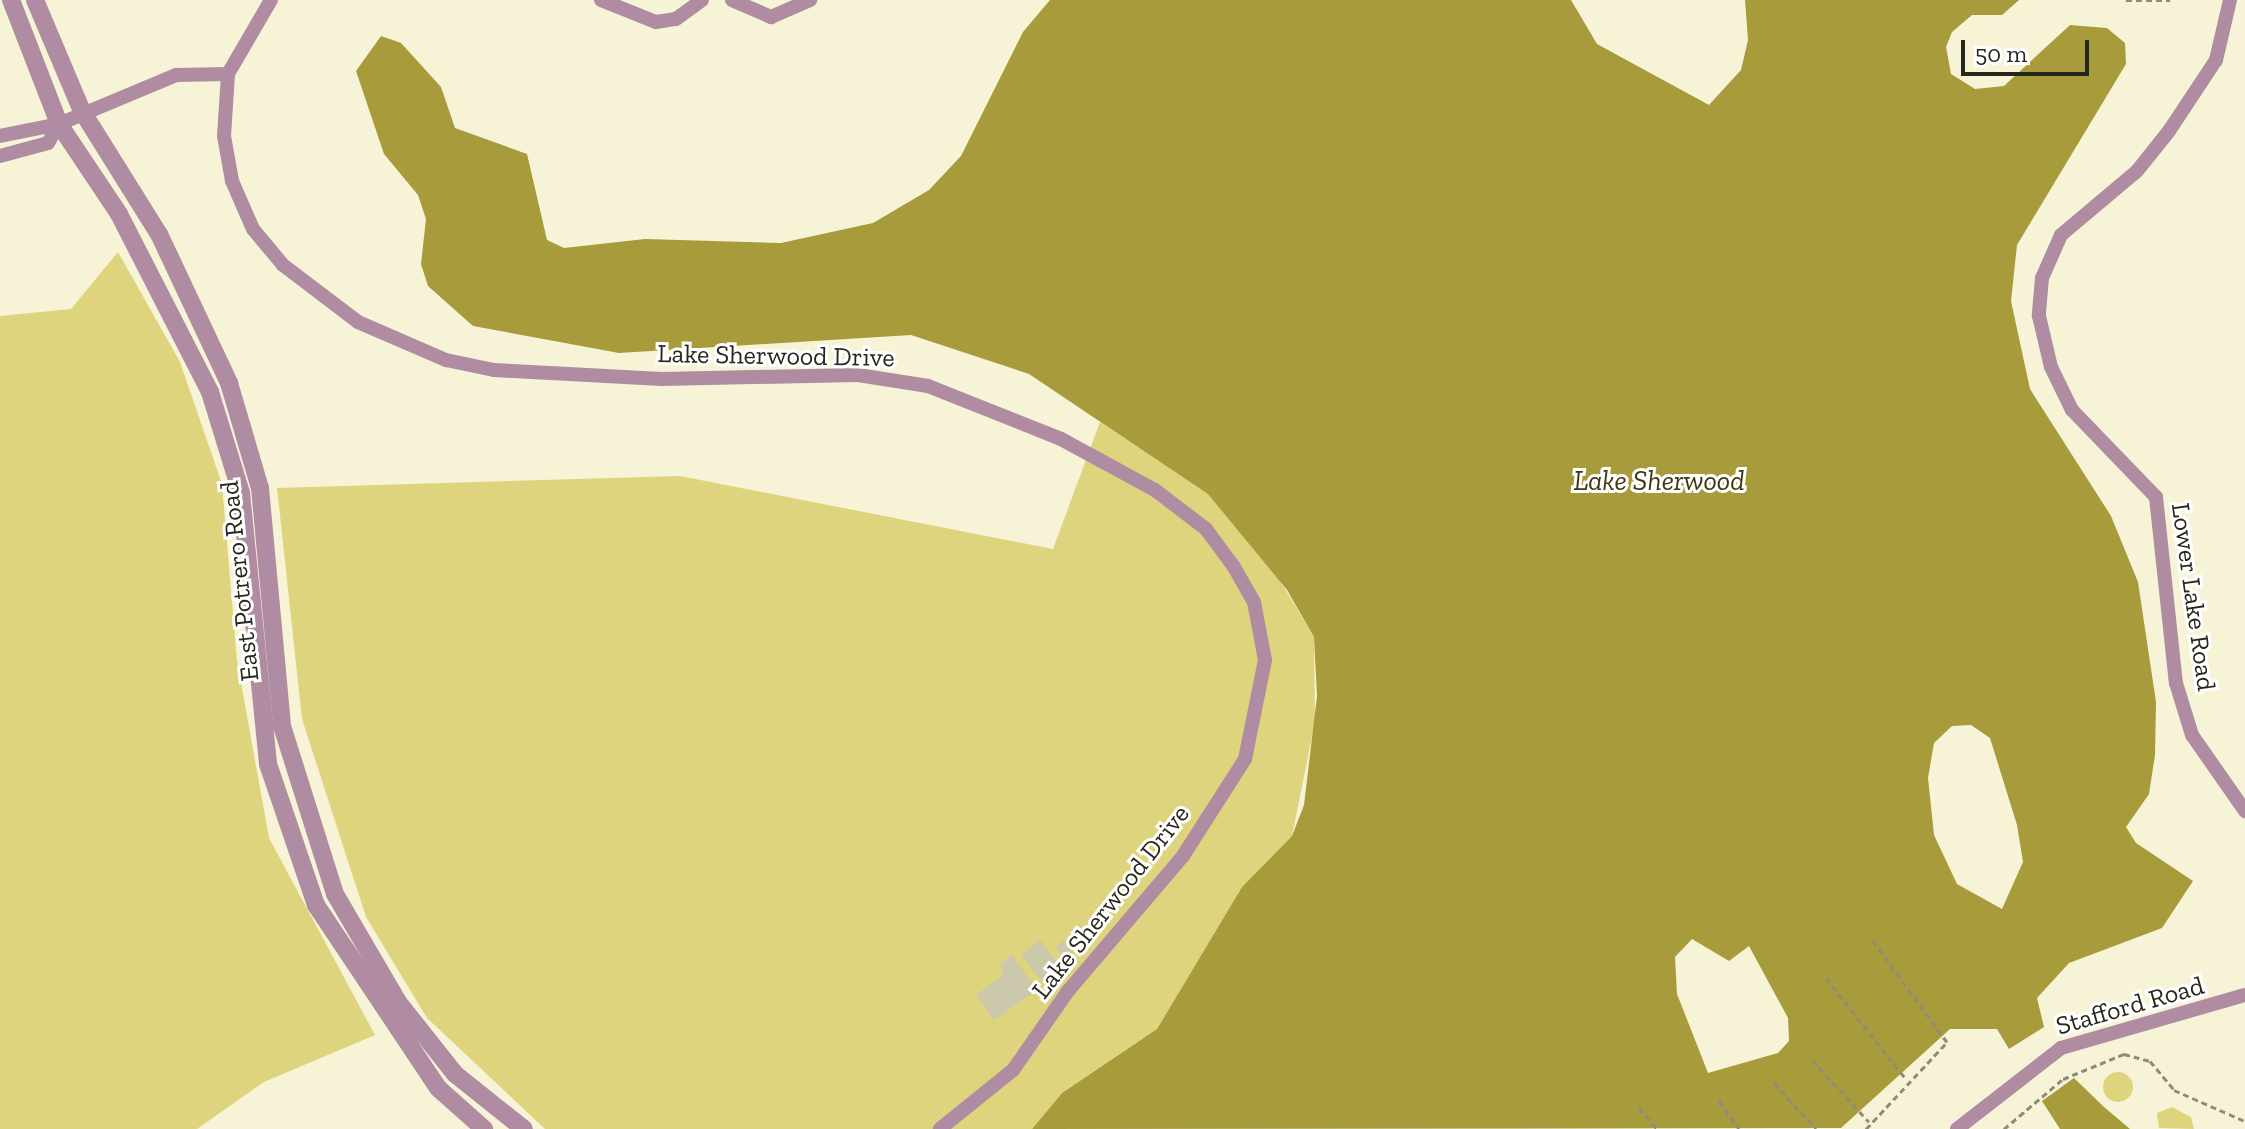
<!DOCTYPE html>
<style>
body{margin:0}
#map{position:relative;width:2245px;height:1129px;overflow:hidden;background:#f7f3d7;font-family:"Zilla Slab",serif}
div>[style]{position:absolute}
.green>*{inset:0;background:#dfd47e}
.round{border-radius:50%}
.water>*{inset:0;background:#a79b3b}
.building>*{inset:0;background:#cbc8ac;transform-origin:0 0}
.path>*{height:3px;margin-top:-1.5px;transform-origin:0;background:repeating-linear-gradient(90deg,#8e8c79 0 6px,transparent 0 10px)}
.minor>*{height:14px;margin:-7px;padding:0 7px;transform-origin:7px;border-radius:7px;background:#af8ca2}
.tertiary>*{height:18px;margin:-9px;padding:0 9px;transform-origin:9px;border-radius:9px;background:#af8ca2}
span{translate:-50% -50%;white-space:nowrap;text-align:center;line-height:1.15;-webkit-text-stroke:6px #fff;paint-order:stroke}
.street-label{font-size:26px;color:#28271c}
.water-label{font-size:28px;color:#3e3910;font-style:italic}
.scale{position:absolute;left:1961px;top:40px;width:128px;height:36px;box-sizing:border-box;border:4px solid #28271c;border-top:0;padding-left:10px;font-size:24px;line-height:28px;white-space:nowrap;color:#28271c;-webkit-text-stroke:6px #fff;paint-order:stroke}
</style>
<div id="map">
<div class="green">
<i style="clip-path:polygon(118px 252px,180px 362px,222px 484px,237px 660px,269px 838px,375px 1035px,264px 1082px,197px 1129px,0 1129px,0 316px,71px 309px)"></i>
<i style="clip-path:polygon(1100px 422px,1209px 494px,1270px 564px,1314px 637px,1315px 722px,1292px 836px,1242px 887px,1157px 1029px,1062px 1093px,1032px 1129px,545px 1129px,427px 1018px,366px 917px,302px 719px,277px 488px,680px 476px,1053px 549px)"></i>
<i class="round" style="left:2103px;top:1072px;width:30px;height:30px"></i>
<i style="clip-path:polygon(2172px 1107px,2191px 1117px,2194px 1129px,2159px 1128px,2157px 1113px)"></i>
</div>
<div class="water">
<i style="clip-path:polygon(evenodd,1050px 0,1571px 0,1597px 44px,1709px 105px,1741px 70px,1748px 40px,1745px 0,2019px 0,2002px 15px,1972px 15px,1952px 32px,1946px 47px,1951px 74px,1975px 89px,2004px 86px,2070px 25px,2107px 28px,2125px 43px,2126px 64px,2017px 245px,2011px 301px,2030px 389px,2111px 516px,2138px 582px,2156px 702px,2155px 755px,2149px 794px,2126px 827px,2136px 843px,2193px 881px,2162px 928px,2069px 963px,2037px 998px,2044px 1027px,2009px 1049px,1997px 1029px,1950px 1029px,1841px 1128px,1032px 1129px,1062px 1093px,1157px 1029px,1242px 887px,1292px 836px,1304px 805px,1317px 696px,1314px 637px,1287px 590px,1208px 494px,1029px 374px,911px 335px,619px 353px,473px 326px,428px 286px,421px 264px,426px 219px,418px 195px,384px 154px,356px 71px,381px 36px,401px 43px,441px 87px,455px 128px,527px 154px,547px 240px,564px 248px,645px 239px,781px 243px,873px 223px,929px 190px,961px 156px,1023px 32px,1050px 0,1971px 725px,1990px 738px,2017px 825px,2023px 862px,2002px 909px,1957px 884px,1934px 835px,1928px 778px,1934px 743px,1952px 726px,1971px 725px,1050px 0,1692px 939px,1729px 961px,1749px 946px,1788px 1018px,1789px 1041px,1778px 1053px,1708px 1073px,1677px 994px,1675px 957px,1692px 939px)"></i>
<i style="clip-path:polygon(2074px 1078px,2104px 1107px,2130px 1129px,2060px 1129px,2042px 1101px)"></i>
</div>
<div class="building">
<i style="left:1040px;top:940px;width:33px;height:24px;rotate:52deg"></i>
<i style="left:1064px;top:941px;width:19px;height:11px;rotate:54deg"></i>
<i style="clip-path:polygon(1012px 955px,1037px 990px,994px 1020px,976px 995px,1004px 975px,1000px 964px)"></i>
</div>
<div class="path">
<i style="left:2126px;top:0;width:44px"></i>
<i style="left:1826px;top:978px;width:129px;rotate:51.6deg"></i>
<i style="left:1812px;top:1060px;width:84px;rotate:47.4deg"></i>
<i style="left:1774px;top:1083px;width:62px;rotate:47.6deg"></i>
<i style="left:1719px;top:1101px;width:34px;rotate:54deg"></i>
<i style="left:1639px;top:1108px;width:28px;rotate:49deg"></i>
<i style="left:1866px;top:1129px;width:119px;rotate:-47deg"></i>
<i style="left:1947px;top:1042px;width:125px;rotate:-126.2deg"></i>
<i style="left:2004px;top:1129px;width:77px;rotate:-40.3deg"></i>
<i style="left:2063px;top:1079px;width:66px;rotate:-22.3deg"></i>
<i style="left:2124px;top:1054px;width:27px;rotate:15deg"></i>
<i style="left:2150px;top:1061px;width:38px;rotate:50deg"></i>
<i style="left:2174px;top:1090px;width:77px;rotate:23.6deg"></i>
</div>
<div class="minor">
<i style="left:271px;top:0;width:86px;rotate:120.2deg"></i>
<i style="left:228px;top:74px;width:62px;rotate:93.7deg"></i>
<i style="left:224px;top:136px;width:46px;rotate:79.9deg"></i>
<i style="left:232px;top:181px;width:52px;rotate:66.4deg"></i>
<i style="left:253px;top:229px;width:47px;rotate:50.2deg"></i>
<i style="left:283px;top:265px;width:94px;rotate:37.2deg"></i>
<i style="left:358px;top:322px;width:96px;rotate:23.4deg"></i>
<i style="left:446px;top:360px;width:49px;rotate:11.8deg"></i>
<i style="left:494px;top:370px;width:168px;rotate:3.1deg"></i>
<i style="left:662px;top:379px;width:196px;rotate:-1.2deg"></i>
<i style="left:858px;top:375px;width:71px;rotate:8.9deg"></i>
<i style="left:928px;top:386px;width:143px;rotate:21.7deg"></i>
<i style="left:1061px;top:439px;width:107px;rotate:28.5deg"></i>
<i style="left:1155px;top:490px;width:64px;rotate:37.4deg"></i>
<i style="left:1206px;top:529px;width:47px;rotate:53.6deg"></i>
<i style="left:1234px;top:567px;width:40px;rotate:60.3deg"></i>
<i style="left:1254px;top:602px;width:59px;rotate:79.3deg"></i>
<i style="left:1265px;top:660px;width:101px;rotate:101.4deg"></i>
<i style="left:1245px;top:759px;width:115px;rotate:122.6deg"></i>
<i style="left:1183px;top:856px;width:177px;rotate:130.4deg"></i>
<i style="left:1068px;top:991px;width:96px;rotate:124.8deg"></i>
<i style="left:1013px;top:1070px;width:94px;rotate:141.1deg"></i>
<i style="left:601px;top:0;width:59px;rotate:21.8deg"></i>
<i style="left:656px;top:22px;width:20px;rotate:-9deg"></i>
<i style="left:676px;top:19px;width:32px;rotate:-36deg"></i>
<i style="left:732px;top:0;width:43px;rotate:23.6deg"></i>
<i style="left:771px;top:17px;width:43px;rotate:-23.6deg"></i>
<i style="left:2230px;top:0;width:62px;rotate:103.1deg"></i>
<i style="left:2216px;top:60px;width:85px;rotate:123.5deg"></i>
<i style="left:2169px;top:131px;width:51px;rotate:128.7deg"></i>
<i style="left:2137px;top:171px;width:99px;rotate:139.9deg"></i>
<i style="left:2061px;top:235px;width:47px;rotate:113.8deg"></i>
<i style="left:2042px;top:278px;width:38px;rotate:95deg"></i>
<i style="left:2039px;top:316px;width:52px;rotate:76.8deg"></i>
<i style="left:2051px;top:367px;width:48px;rotate:64deg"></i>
<i style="left:2072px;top:410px;width:121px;rotate:46deg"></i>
<i style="left:2156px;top:497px;width:187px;rotate:83.9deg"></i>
<i style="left:2176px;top:683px;width:54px;rotate:72.9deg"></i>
<i style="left:2192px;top:735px;width:93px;rotate:55.1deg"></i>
<i style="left:0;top:136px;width:60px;rotate:-11.5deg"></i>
<i style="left:59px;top:124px;width:127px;rotate:-22.7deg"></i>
<i style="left:176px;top:75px;width:52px;rotate:-1.1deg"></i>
<i style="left:0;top:156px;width:50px;rotate:-15.2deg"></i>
<i style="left:48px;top:143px;width:22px;rotate:-60deg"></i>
<i style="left:1957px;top:1129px;width:132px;rotate:-37.9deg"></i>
<i style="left:2061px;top:1048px;width:191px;rotate:-16.1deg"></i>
</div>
<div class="tertiary">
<i style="left:11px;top:0;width:133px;rotate:68.8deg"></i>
<i style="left:59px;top:124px;width:108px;rotate:56.3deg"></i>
<i style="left:119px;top:214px;width:200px;rotate:62.9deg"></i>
<i style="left:210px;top:392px;width:106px;rotate:72.9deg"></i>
<i style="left:241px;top:493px;width:272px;rotate:84.3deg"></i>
<i style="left:268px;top:764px;width:149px;rotate:71.2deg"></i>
<i style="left:316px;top:905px;width:220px;rotate:56.3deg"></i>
<i style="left:438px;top:1088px;width:62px;rotate:41.7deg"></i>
<i style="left:35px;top:0;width:121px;rotate:67.1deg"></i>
<i style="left:82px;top:111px;width:145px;rotate:58deg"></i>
<i style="left:159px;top:234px;width:165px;rotate:64.8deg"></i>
<i style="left:229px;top:383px;width:109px;rotate:73.6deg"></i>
<i style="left:260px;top:488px;width:239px;rotate:84.7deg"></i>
<i style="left:282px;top:726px;width:176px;rotate:72.5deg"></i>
<i style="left:335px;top:894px;width:125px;rotate:59.7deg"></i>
<i style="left:398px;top:1002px;width:92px;rotate:51.6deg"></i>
<i style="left:455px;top:1074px;width:88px;rotate:38.6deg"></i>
</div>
<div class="street-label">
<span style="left:776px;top:356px;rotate:1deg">Lake Sherwood Drive</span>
<span style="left:240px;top:581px;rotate:-96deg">East Potrero Road</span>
<span style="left:2193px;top:597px;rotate:82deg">Lower Lake Road</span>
<span style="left:1111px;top:902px;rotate:-52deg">Lake Sherwood Drive</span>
<span style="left:2130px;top:1006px;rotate:-16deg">Stafford Road</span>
</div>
<div class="water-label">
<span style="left:1659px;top:481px">Lake Sherwood</span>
</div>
<div class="scale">50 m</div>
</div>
